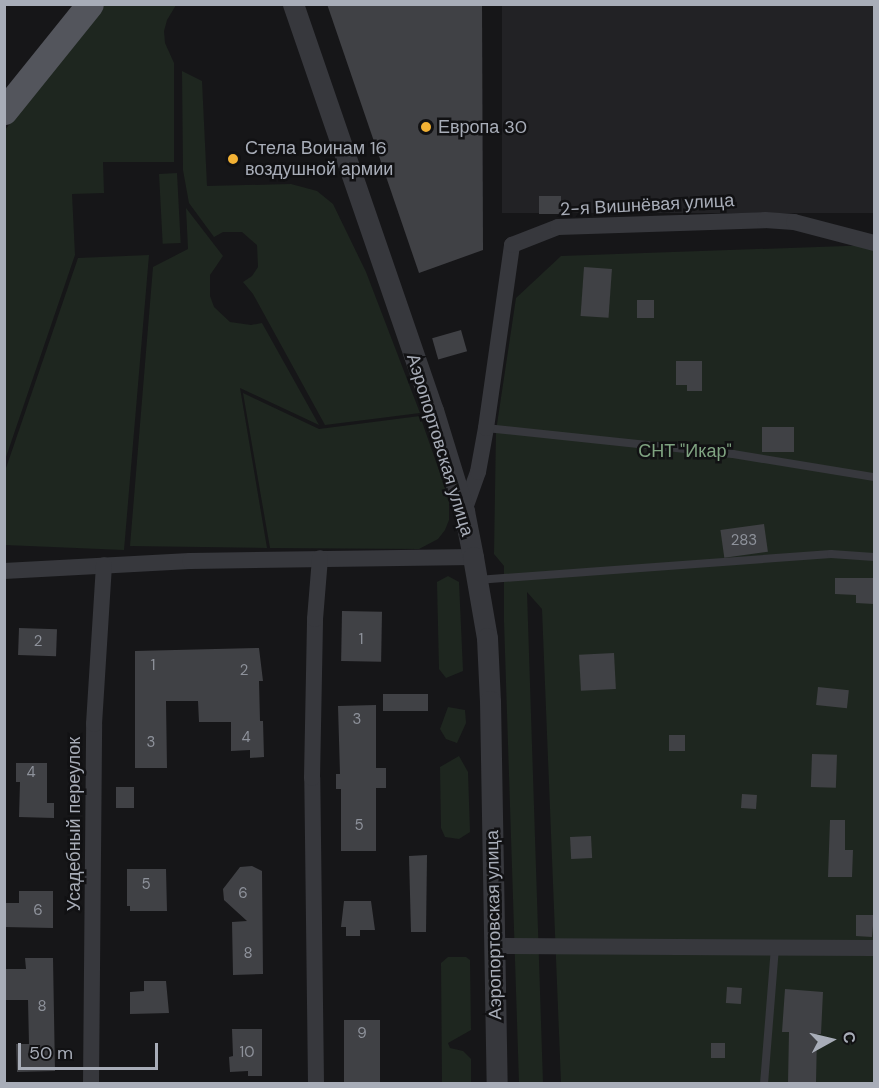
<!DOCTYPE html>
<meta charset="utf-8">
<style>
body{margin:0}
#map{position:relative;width:879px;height:1088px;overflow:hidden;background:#161618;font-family:"DM Sans",sans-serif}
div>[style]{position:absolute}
.built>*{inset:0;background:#222225;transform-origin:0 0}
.green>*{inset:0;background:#1e261f;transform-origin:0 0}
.building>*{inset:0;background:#404145;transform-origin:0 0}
.service>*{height:8px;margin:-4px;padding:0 4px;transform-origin:4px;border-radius:4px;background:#37383d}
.minor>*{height:16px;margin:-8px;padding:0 8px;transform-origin:8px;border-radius:8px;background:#37383d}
.tertiary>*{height:21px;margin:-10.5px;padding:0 10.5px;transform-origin:10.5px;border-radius:10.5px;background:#37383d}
.primary>*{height:27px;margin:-13.5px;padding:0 13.5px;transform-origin:13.5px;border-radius:13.5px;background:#53555c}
.dots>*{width:16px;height:16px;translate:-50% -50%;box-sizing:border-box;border:3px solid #111113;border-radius:50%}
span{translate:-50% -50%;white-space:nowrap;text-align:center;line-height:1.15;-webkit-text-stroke:5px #111113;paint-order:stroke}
.number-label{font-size:15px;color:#8e929b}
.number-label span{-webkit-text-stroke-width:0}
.poi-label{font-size:18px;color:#a8adb8}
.left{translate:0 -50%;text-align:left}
.street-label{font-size:18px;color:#a8adb8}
.park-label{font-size:18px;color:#7fa381}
.frame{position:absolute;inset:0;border:6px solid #a8adb8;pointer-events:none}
.north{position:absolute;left:801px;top:1010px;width:60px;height:60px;-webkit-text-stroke:4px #111113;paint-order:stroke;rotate:82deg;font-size:16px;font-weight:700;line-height:24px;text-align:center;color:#a8adb8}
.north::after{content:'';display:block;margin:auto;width:21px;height:27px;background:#a8adb8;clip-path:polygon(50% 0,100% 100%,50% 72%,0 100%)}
.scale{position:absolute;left:18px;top:1043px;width:140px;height:27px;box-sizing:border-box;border:3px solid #a8adb8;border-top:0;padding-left:8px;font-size:18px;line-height:21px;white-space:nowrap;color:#a8adb8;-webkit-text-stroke:4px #111113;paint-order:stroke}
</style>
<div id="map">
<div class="built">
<i style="left:502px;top:5px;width:372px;height:208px"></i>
</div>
<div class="green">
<i style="clip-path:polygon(101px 5px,176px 5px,167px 20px,164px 31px,165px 43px,174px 63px,174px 162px,103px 162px,104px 193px,72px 194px,75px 255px,5px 460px,5px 130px)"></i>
<i style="clip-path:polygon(182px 71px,202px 81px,207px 186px,291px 184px,317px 191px,333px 204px,366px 272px,420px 413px,325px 425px,253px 294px,243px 282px,252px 276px,258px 267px,257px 245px,242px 232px,223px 232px,214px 237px,189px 203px,183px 170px)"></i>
<i style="left:177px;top:173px;width:70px;height:18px;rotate:87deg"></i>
<i style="clip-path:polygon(186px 208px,223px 256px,210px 275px,210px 296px,214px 307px,230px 322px,251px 325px,262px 323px,319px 425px,240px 388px,267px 548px,130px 546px,153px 267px,188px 249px)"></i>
<i style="clip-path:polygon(874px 245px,874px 1083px,561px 1083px,542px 609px,527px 592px,543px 1083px,519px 1083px,504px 621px,504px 566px,494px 554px,496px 431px,516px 298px,561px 256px)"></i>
<i style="clip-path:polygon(149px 255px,124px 550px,5px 545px,5px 471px,78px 258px)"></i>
<i style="clip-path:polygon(243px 393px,319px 429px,420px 416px,449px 499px,449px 520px,445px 530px,438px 539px,419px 549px,270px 548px)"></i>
<i style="clip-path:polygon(448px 576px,459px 582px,463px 671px,446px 678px,439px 669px,437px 582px)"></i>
<i style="clip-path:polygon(448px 707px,465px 710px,466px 723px,457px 743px,446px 739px,440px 729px)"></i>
<i style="clip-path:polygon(459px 756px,468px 772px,470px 832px,459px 839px,445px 837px,441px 828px,440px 767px)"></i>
<i style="clip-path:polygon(448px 957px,466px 957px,470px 960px,471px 1030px,448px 1043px,450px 1048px,463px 1051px,471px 1059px,471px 1083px,442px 1083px,441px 963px)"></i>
</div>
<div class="building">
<i style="clip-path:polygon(327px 4px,482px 4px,483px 250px,419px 273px)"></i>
<i style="left:539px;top:196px;width:22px;height:18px"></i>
<i style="left:584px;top:267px;width:28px;height:49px;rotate:4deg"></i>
<i style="left:637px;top:300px;width:17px;height:18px"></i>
<i style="left:461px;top:330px;width:22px;height:30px;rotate:74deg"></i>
<i style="clip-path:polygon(676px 361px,702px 361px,702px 391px,687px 391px,687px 385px,676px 385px)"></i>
<i style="left:762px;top:427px;width:32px;height:25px"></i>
<i style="left:764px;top:524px;width:28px;height:44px;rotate:82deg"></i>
<i style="clip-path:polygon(835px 578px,874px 578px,874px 604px,856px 603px,856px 595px,835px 594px)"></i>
<i style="left:342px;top:611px;width:40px;height:50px;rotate:1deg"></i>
<i style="left:19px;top:628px;width:38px;height:27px;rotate:2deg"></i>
<i style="clip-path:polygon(259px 648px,263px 681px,259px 681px,260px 721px,263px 721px,264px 757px,250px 758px,250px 750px,231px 751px,231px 722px,199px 722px,198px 701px,166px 701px,167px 768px,135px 768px,135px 651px)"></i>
<i style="left:614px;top:653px;width:36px;height:35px;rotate:87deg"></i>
<i style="left:818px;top:687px;width:31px;height:18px;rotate:6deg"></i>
<i style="left:383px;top:694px;width:45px;height:17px"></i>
<i style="clip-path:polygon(376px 705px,376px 768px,386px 768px,386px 788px,376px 788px,376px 851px,341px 851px,341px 789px,336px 789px,336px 774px,340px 774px,338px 706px)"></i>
<i style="left:669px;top:735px;width:16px;height:16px"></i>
<i style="left:812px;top:754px;width:25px;height:33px;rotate:2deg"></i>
<i style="clip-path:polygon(16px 763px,47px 763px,47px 803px,54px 803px,54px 818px,19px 817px,20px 782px,16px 782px)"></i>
<i style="left:116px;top:787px;width:18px;height:21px"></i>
<i style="left:742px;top:794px;width:15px;height:14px;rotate:4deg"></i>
<i style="clip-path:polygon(830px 820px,845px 820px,845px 850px,853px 850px,852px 877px,828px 877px)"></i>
<i style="left:591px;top:836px;width:22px;height:21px;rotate:87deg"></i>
<i style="clip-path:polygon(427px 855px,426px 932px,411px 932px,409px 856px)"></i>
<i style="clip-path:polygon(252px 866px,262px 871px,263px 974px,233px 975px,232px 922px,247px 921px,224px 900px,223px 889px,240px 867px)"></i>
<i style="clip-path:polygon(127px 869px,166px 869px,167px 911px,130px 911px,130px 906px,127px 906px)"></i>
<i style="clip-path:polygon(19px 891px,53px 891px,53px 928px,4px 927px,4px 903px,19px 903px)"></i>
<i style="clip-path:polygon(344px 901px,371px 901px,375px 930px,360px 930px,360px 936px,346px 936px,346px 927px,341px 927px)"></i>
<i style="clip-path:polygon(856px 915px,874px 915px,872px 937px,856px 936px)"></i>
<i style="clip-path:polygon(25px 958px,53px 958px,55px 1071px,17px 1072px,16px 1044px,29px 1044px,28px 1000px,4px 1000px,4px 969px,26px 969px)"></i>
<i style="clip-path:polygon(144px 981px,166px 981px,169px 1013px,130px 1014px,130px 992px,144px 991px)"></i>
<i style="left:727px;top:987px;width:15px;height:16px;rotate:4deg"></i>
<i style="clip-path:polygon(785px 989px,823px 992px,821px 1034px,817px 1034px,816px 1083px,788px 1083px,789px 1032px,782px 1032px)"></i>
<i style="left:344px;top:1020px;width:36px;height:63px"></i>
<i style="clip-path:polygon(232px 1029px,262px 1029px,262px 1076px,248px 1076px,248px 1071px,230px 1072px,229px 1057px,233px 1056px)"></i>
<i style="left:711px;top:1043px;width:14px;height:15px"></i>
</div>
<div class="service">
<i style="left:486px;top:428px;width:248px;rotate:6deg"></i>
<i style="left:733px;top:454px;width:143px;rotate:9.3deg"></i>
<i style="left:477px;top:580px;width:355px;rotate:-4.2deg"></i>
<i style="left:831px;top:554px;width:43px;rotate:4deg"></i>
<i style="left:764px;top:1084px;width:136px;rotate:-85.4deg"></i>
</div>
<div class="minor">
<i style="left:464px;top:511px;width:41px;rotate:-70.3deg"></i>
<i style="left:478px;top:472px;width:45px;rotate:-79.7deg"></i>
<i style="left:486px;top:428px;width:185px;rotate:-81.9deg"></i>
<i style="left:512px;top:245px;width:49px;rotate:-21.4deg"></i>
<i style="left:558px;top:227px;width:207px;rotate:-1.9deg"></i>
<i style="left:765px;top:220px;width:29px;rotate:4deg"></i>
<i style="left:794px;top:222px;width:83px;rotate:14.7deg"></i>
<i style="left:4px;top:571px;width:186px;rotate:-3.1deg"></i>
<i style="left:190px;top:561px;width:283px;rotate:-0.8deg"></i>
<i style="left:494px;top:946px;width:380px;rotate:0.3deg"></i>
<i style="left:91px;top:1084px;width:360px;rotate:-89.5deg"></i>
<i style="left:94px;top:724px;width:159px;rotate:-86.4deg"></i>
<i style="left:316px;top:1084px;width:306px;rotate:-90.7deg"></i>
<i style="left:312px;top:778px;width:159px;rotate:-88.9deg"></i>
<i style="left:315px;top:619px;width:61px;rotate:-85.3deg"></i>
</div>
<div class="tertiary">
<i style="left:293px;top:4px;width:429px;rotate:71deg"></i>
<i style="left:433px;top:410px;width:106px;rotate:72.9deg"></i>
<i style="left:464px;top:511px;width:47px;rotate:78.9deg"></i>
<i style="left:473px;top:557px;width:82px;rotate:80.2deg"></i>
<i style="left:487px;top:638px;width:63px;rotate:87.3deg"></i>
<i style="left:490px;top:701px;width:383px;rotate:89deg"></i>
</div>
<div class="primary">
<i style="left:4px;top:111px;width:137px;rotate:-51.2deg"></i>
</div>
<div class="dots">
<i style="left:426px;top:127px;background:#f2b134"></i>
<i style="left:233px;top:159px;background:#f2b134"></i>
</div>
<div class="number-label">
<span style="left:744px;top:541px">283</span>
<span style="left:361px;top:640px">1</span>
<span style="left:38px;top:642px">2</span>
<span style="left:153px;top:666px">1</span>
<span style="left:244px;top:671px">2</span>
<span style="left:357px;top:720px">3</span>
<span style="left:246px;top:738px">4</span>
<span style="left:151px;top:743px">3</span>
<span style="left:31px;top:773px">4</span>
<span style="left:359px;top:826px">5</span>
<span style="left:146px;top:885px">5</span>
<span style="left:243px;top:894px">6</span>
<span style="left:38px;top:911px">6</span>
<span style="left:248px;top:954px">8</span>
<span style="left:42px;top:1007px">8</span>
<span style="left:362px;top:1034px">9</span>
<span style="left:247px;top:1053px">10</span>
</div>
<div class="poi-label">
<span class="left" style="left:438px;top:127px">Европа 30</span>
<span class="left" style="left:245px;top:159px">Стела Воинам 16<br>воздушной армии</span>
</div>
<div class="street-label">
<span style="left:647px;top:205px;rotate:-3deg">2-я Вишнёвая улица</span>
<span style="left:440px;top:445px;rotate:73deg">Аэропортовская улица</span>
<span style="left:74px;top:824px;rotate:-90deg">Усадебный переулок</span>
<span style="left:494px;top:925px;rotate:-91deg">Аэропортовская улица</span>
</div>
<div class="park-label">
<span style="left:685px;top:451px">СНТ "Икар"</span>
</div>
<div class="frame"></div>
<div class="north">С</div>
<div class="scale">50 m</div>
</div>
